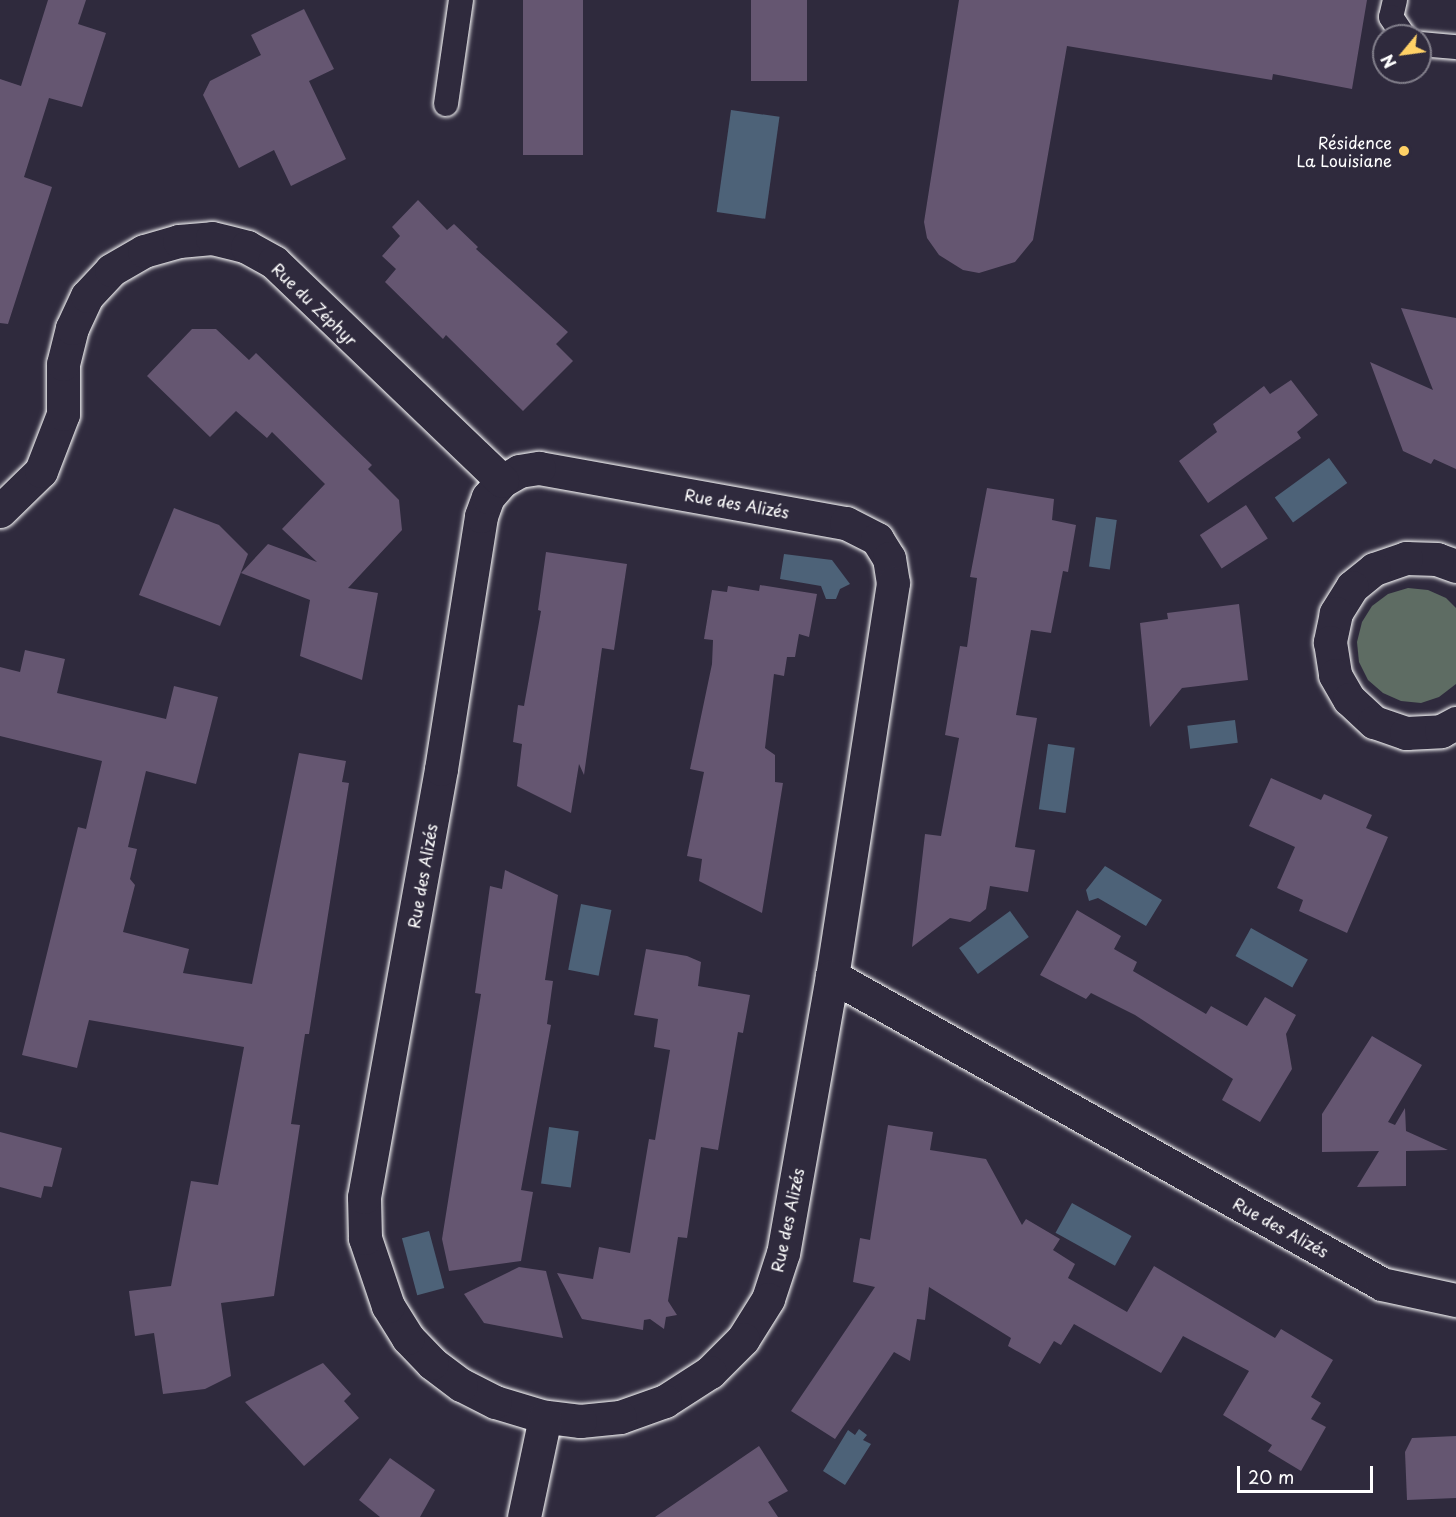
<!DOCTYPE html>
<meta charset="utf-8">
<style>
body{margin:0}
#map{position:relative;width:1456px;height:1517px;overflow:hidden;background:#2f2a3d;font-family:"Playpen Sans",sans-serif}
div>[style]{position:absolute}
.green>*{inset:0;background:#5e6c63}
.water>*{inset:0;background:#4d6278;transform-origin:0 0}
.building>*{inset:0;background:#655671;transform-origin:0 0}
.roads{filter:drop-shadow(0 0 2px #fff) drop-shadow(0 0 2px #fff)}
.service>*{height:24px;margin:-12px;padding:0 12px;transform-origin:12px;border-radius:12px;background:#2f2a3d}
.minor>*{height:33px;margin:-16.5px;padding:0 16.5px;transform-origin:16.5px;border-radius:16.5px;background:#2f2a3d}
.dots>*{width:16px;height:16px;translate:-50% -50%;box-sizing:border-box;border:3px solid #2f2a3d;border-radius:50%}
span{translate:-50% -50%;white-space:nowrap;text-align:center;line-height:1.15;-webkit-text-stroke:4.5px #2f2a3d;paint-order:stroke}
.poi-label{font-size:16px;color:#fff}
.right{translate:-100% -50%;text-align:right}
.street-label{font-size:16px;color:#fff}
.north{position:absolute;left:1372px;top:24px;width:60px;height:60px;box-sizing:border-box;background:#2f2a3d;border:2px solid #827f8b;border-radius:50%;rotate:241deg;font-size:16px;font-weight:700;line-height:24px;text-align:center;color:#fff}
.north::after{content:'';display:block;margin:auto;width:21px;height:27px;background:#ffd166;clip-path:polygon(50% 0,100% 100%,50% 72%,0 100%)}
.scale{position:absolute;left:1237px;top:1466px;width:136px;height:27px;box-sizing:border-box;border:3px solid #fff;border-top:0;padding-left:8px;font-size:18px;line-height:21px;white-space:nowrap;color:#fff;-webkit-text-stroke:4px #2f2a3d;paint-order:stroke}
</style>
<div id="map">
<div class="green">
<i style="clip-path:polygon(1408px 588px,1428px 590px,1446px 598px,1456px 608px,1456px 684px,1439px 697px,1421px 703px,1401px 701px,1383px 693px,1368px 680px,1359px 662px,1357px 642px,1362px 622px,1372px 606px,1388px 594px)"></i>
</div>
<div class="water">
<i style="left:731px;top:110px;width:49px;height:103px;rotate:8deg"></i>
<i style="left:1329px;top:458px;width:31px;height:67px;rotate:54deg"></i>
<i style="left:1096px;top:517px;width:21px;height:50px;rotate:8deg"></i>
<i style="clip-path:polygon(784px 554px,832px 560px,850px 584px,840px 589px,836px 599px,826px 599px,821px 586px,780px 579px)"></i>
<i style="left:1235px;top:720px;width:23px;height:48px;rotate:83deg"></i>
<i style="left:1048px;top:744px;width:27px;height:66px;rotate:8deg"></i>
<i style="clip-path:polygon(1105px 866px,1162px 900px,1146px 926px,1098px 898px,1089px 901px,1086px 890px)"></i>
<i style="left:581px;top:904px;width:31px;height:67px;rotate:11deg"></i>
<i style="left:1010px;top:911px;width:32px;height:63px;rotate:54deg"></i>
<i style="left:1251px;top:928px;width:65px;height:32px;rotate:29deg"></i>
<i style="left:549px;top:1127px;width:30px;height:57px;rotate:8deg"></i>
<i style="left:1072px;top:1203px;width:68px;height:34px;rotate:29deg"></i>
<i style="left:429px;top:1231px;width:59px;height:28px;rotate:75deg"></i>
<i style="clip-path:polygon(859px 1429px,867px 1435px,863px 1440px,871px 1444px,845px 1485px,823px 1471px,848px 1430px,855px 1435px)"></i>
</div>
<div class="building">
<i style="clip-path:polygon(48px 0,86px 0,78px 24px,106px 33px,82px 107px,49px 98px,24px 177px,52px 187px,8px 324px,0 323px,0 79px,21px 86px)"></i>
<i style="left:523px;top:0;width:60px;height:155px"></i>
<i style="left:751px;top:0;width:56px;height:81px"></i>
<i style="clip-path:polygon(959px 0,1367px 0,1352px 89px,1273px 74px,1272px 80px,1067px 46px,1033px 240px,1015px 262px,979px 273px,963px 270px,939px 255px,927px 238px,924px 222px)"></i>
<i style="clip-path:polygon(304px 9px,334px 69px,309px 81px,346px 159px,291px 186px,274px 150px,239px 168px,203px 95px,210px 81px,261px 55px,251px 35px)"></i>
<i style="clip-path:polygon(418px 200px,447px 230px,454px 224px,478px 247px,476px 249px,568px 332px,556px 344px,573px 361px,523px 411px,446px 335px,443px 339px,385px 282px,396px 269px,382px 256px,400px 236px,392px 227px)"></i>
<i style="clip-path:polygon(1401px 308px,1456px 318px,1456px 469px,1434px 459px,1431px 464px,1403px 451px,1370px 362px,1433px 390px)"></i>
<i style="clip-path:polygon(192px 329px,216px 329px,249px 360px,256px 353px,372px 465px,368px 469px,399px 500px,402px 530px,348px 588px,378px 593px,362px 680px,300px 656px,310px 600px,241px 573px,268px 544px,317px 562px,282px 529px,325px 484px,272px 432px,267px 438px,236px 411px,210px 437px,147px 376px)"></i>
<i style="clip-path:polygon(1291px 380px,1318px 415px,1297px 432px,1301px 438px,1208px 503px,1179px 461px,1217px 432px,1213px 424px,1264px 386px,1270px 394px)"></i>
<i style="clip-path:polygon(987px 488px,1054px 499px,1052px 520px,1076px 525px,1068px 572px,1063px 571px,1051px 633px,1031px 630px,1016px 715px,1037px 718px,1015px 847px,1035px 850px,1028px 892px,990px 886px,986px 909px,970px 922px,950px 918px,912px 947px,925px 834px,941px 836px,959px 738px,945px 735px,960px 646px,967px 647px,977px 578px,970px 577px)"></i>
<i style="left:1246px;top:505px;width:40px;height:55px;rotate:57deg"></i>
<i style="clip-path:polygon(174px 508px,219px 525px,248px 554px,220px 626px,139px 595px)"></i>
<i style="clip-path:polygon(546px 552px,627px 564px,614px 650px,602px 648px,584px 775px,579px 764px,571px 813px,517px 786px,522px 744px,513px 742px,518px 705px,524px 706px,541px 611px,538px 610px)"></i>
<i style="clip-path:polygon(760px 585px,817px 594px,809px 637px,799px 634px,795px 657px,787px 657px,784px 676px,774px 674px,765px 748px,775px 755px,775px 782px,783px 783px,762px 913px,699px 881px,702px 859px,687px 856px,704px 772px,690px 769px,712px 664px,713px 640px,704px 639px,712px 590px,727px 592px,728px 586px,759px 591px)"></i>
<i style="clip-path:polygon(1239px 604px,1248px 680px,1182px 688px,1150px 727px,1140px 623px,1168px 619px,1167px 613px)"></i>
<i style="clip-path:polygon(25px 650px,65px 659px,57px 693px,166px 719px,174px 686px,218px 697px,196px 784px,146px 771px,128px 847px,137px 849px,130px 879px,135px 885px,123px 932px,189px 949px,183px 973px,252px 984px,299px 753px,346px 761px,342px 782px,349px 783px,309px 1034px,305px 1034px,291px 1124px,300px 1125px,274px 1296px,221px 1303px,231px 1376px,205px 1389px,163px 1394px,154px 1333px,135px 1336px,129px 1291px,171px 1286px,191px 1181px,218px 1185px,244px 1047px,89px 1020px,77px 1068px,22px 1055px,78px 827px,86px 829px,102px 761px,0 736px,0 667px,20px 672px)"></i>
<i style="clip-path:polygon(1271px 778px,1321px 800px,1324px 794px,1372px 815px,1366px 828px,1388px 837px,1347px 933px,1299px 911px,1303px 900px,1277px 888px,1295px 847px,1249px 826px)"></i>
<i style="clip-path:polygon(505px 870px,558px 895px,545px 980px,553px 981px,547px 1024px,551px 1025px,521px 1190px,533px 1192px,521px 1261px,449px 1271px,442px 1239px,481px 994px,475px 993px,490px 886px,502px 889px)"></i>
<i style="clip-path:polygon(1077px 910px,1121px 936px,1114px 949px,1137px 962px,1133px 971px,1206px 1014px,1211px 1006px,1247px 1026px,1265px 997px,1296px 1015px,1286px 1034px,1292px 1069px,1260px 1122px,1222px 1100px,1233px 1079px,1135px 1015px,1091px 993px,1086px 999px,1040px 975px)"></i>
<i style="clip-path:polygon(646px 949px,687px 956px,701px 962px,698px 986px,750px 995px,743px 1033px,738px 1032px,718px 1150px,701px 1147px,687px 1238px,678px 1237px,668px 1301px,677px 1315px,666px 1317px,664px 1329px,650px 1319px,644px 1320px,643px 1330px,582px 1319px,557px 1273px,593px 1279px,599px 1247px,630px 1253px,649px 1139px,655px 1140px,670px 1050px,654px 1047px,658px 1019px,634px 1015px)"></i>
<i style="clip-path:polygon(1372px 1036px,1422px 1065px,1388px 1122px,1395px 1125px,1405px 1108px,1406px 1131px,1448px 1150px,1406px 1151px,1406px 1186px,1357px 1187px,1379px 1151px,1322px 1152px,1322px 1114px)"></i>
<i style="clip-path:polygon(888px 1125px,933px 1132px,930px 1150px,986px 1159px,1022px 1225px,1026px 1219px,1060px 1239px,1053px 1250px,1075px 1264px,1068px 1278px,1127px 1312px,1154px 1266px,1275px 1338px,1281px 1329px,1333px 1360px,1311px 1397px,1321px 1403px,1311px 1419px,1326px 1427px,1301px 1471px,1268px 1451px,1272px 1445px,1223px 1415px,1249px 1371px,1183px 1336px,1161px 1373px,1074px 1324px,1061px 1345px,1054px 1341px,1040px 1364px,1008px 1346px,1011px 1338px,929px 1287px,925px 1320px,917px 1319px,910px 1361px,894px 1352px,835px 1439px,791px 1411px,875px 1287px,853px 1282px,860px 1238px,870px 1240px)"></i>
<i style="clip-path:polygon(0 1132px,62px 1148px,52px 1187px,44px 1186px,41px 1198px,0 1187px)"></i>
<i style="clip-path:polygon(519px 1267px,546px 1271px,563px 1338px,484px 1323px,464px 1294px)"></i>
<i style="clip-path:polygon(323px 1363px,351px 1394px,344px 1401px,359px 1418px,304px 1466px,245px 1402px)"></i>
<i style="clip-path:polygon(1456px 1436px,1456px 1498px,1407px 1500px,1405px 1452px,1412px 1438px)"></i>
<i style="clip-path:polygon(759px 1446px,788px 1491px,768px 1502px,778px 1517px,655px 1517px)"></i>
<i style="clip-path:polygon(390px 1458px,435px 1490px,420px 1517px,380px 1517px,359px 1500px)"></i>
</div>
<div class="roads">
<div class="service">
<i style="left:1395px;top:0;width:17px;rotate:103deg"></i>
<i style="left:1391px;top:17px;width:23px;rotate:56deg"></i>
<i style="left:1420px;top:44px;width:36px;rotate:5deg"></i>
<i style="left:446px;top:104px;width:105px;rotate:-81.8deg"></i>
</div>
<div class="minor">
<i style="left:539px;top:468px;width:312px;rotate:10.2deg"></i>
<i style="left:846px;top:523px;width:35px;rotate:27deg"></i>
<i style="left:877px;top:539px;width:22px;rotate:58deg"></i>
<i style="left:889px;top:558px;width:25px;rotate:81deg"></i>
<i style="left:893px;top:583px;width:398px;rotate:98.8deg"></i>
<i style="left:832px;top:976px;width:281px;rotate:100deg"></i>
<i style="left:783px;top:1253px;width:48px;rotate:108.1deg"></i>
<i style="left:768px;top:1299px;width:47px;rotate:122deg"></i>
<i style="left:743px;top:1339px;width:47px;rotate:135deg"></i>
<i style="left:710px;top:1372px;width:54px;rotate:147.2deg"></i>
<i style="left:665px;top:1401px;width:48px;rotate:160.4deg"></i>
<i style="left:620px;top:1417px;width:40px;rotate:174.3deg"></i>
<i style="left:580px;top:1421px;width:35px;rotate:-173deg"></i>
<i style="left:545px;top:1417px;width:52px;rotate:-163.3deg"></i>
<i style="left:495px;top:1402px;width:38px;rotate:-153deg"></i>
<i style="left:461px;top:1385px;width:36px;rotate:-143deg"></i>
<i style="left:432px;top:1363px;width:35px;rotate:-134deg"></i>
<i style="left:408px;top:1338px;width:38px;rotate:-122deg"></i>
<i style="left:388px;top:1306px;width:72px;rotate:-108.7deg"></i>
<i style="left:365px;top:1238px;width:41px;rotate:-91.4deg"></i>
<i style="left:364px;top:1197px;width:435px;rotate:-79.8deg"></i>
<i style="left:441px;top:769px;width:256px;rotate:-81deg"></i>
<i style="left:481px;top:516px;width:20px;rotate:-70deg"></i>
<i style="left:488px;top:497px;width:21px;rotate:-49deg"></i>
<i style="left:502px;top:481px;width:20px;rotate:-30deg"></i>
<i style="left:519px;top:471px;width:20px;rotate:-9deg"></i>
<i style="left:0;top:511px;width:57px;rotate:-44.3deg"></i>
<i style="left:41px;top:471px;width:61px;rotate:-68.9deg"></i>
<i style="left:63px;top:414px;width:50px;rotate:-90deg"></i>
<i style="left:63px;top:364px;width:37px;rotate:-76deg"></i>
<i style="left:72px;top:328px;width:35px;rotate:-65deg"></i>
<i style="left:87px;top:296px;width:35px;rotate:-47deg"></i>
<i style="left:111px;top:270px;width:38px;rotate:-30deg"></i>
<i style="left:144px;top:251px;width:36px;rotate:-16deg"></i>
<i style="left:179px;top:241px;width:33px;rotate:-5deg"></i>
<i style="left:212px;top:238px;width:36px;rotate:14deg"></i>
<i style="left:247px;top:247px;width:31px;rotate:29deg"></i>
<i style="left:274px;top:262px;width:316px;rotate:43.8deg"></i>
<i style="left:1456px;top:566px;width:20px;rotate:-160deg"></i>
<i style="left:1437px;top:559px;width:31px;rotate:-178deg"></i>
<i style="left:1406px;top:558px;width:34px;rotate:161deg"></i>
<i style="left:1374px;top:569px;width:28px;rotate:141deg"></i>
<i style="left:1352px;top:587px;width:31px;rotate:122deg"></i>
<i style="left:1336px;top:613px;width:30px;rotate:102deg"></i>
<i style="left:1330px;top:642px;width:33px;rotate:81deg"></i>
<i style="left:1335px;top:675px;width:28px;rotate:60deg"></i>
<i style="left:1349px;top:699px;width:34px;rotate:43deg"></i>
<i style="left:1374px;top:722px;width:34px;rotate:19deg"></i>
<i style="left:1406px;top:733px;width:35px;rotate:-3deg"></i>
<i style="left:1441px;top:731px;width:17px;rotate:-28deg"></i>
<i style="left:832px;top:976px;width:630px;rotate:29.25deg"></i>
<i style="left:1382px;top:1284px;width:76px;rotate:12.2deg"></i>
<i style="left:524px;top:1517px;width:102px;rotate:-78.1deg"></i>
</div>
</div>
<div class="dots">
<i style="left:1404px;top:151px;background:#ffd166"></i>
</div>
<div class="poi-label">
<span class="right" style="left:1392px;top:151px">Résidence<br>La Louisiane</span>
</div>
<div class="street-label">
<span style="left:315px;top:304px;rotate:44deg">Rue du Zéphyr</span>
<span style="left:737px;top:503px;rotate:10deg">Rue des Alizés</span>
<span style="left:422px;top:876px;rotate:-80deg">Rue des Alizés</span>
<span style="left:787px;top:1220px;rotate:-78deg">Rue des Alizés</span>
<span style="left:1281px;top:1227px;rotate:29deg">Rue des Alizés</span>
</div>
<div class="north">N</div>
<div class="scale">20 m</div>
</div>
